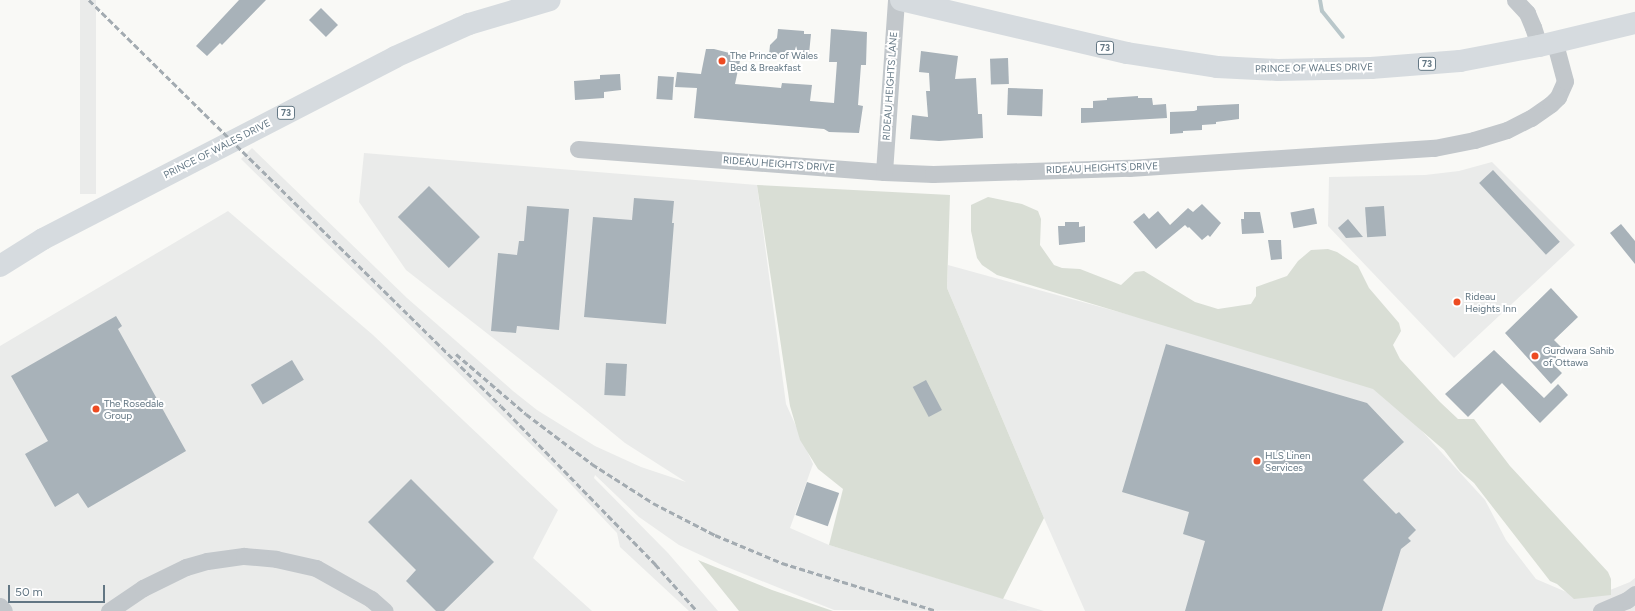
<!DOCTYPE html>
<style>
body{margin:0}
#map{position:relative;width:1635px;height:611px;overflow:hidden;background:#f9f9f6;font-family:Figtree,sans-serif}
div>[style]{position:absolute}
.built>*{inset:0;background:#eaebea;transform-origin:0 0}
.green>*{inset:0;background:#d9ded5}
.stream>*{height:4px;margin:-2px;padding:0 2px;transform-origin:2px;border-radius:2px;background:#b9c7ca}
.building>*{inset:0;background:#a8b2b9;transform-origin:0 0}
.minor>*{height:17px;margin:-8.5px;padding:0 8.5px;transform-origin:8.5px;border-radius:8.5px;background:#c2c7cb}
.major>*{height:22px;margin:-11px;padding:0 11px;transform-origin:11px;border-radius:11px;background:#d6dbdf}
.rail>*{height:3px;margin-top:-1.5px;transform-origin:0;background:repeating-linear-gradient(90deg,#a3abb1 0 6px,transparent 0 9px)}
.dots>*{width:11px;height:11px;translate:-50% -50%;box-sizing:border-box;border:2px solid #fff;border-radius:50%}
span{translate:-50% -50%;white-space:nowrap;text-align:center;line-height:1.15;-webkit-text-stroke:4px #fff;paint-order:stroke}
.shield-label span{padding:1px 3px;background:#fff;border:1px solid;border-radius:3px;-webkit-text-stroke-width:0}
.shield-label{font-size:9px;color:#627683;font-weight:700}
.poi-label{font-size:10px;color:#627683}
.left{translate:0 -50%;text-align:left}
.street-label{font-size:10px;color:#627683}
.scale{position:absolute;left:8px;top:585px;width:97px;height:18px;box-sizing:border-box;border:2px solid #627683;border-top:0;padding-left:5px;font-size:12px;line-height:14px;white-space:nowrap;color:#627683;-webkit-text-stroke:3px #fff;paint-order:stroke}
</style>
<div id="map">
<div class="built">
<i style="left:80px;top:0;width:16px;height:194px"></i>
<i style="clip-path:polygon(252px 148px,407px 298px,513px 391px,537px 410px,595px 446px,641px 467px,686px 482px,625px 443px,580px 406px,406px 270px,359px 202px,364px 153px,757px 185px,786px 404px,813px 464px,790px 528px,829px 545px,1044px 611px,834px 610px,722px 565px,679px 545px,639px 517px,595px 475px,594px 478px,668px 553px,718px 611px,689px 611px,620px 547px,617px 533px,560px 473px,241px 159px)"></i>
<i style="clip-path:polygon(1492px 162px,1575px 245px,1454px 358px,1328px 226px,1329px 177px,1425px 175px,1459px 171px)"></i>
<i style="clip-path:polygon(228px 211px,373px 335px,558px 510px,533px 558px,592px 611px,0 611px,0 346px)"></i>
<i style="clip-path:polygon(948px 265px,1378px 383px,1485px 500px,1506px 540px,1536px 579px,1571px 594px,1605px 592px,1630px 582px,1635px 578px,1635px 611px,1085px 611px,1044px 518px,947px 288px)"></i>
</div>
<div class="green">
<i style="clip-path:polygon(757px 185px,950px 195px,947px 288px,1044px 518px,1003px 599px,829px 545px,843px 489px,818px 469px,800px 440px,790px 406px)"></i>
<i style="clip-path:polygon(988px 197px,1022px 204px,1038px 211px,1041px 219px,1040px 245px,1054px 265px,1062px 268px,1080px 269px,1121px 285px,1135px 272px,1144px 271px,1195px 302px,1218px 309px,1251px 304px,1256px 296px,1256px 287px,1287px 276px,1298px 261px,1311px 250px,1328px 249px,1337px 252px,1358px 266px,1369px 288px,1399px 323px,1401px 331px,1393px 345px,1400px 359px,1440px 402px,1458px 419px,1474px 419px,1510px 466px,1608px 572px,1611px 579px,1611px 595px,1574px 599px,1557px 584px,1550px 581px,1474px 483px,1460px 471px,1444px 450px,1373px 389px,997px 275px,982px 265px,977px 258px,971px 231px,971px 205px)"></i>
<i style="clip-path:polygon(698px 560px,772px 590px,833px 611px,739px 611px)"></i>
</div>
<div class="stream">
<i style="left:1320px;top:0;width:11px;rotate:80deg"></i>
<i style="left:1322px;top:11px;width:33px;rotate:51deg"></i>
</div>
<div class="building">
<i style="clip-path:polygon(239px 0,266px 0,222px 45px,220px 43px,207px 56px,196px 46px)"></i>
<i style="left:321px;top:8px;width:24px;height:17px;rotate:45deg"></i>
<i style="clip-path:polygon(778px 29px,804px 31px,804px 34px,811px 34px,809px 54px,798px 53px,797px 57px,769px 55px,770px 45px,777px 38px)"></i>
<i style="clip-path:polygon(831px 29px,867px 32px,866px 65px,861px 65px,858px 105px,863px 106px,859px 133px,829px 132px,824px 129px,694px 118px,697px 88px,675px 87px,677px 72px,701px 74px,706px 49px,714px 49px,741px 56px,735px 84px,781px 88px,782px 83px,812px 85px,810px 101px,834px 103px,837px 62px,829px 62px)"></i>
<i style="clip-path:polygon(921px 51px,958px 56px,955px 79px,976px 78px,978px 114px,982px 114px,983px 138px,939px 141px,910px 139px,912px 115px,928px 117px,926px 91px,930px 91px,929px 73px,919px 72px)"></i>
<i style="left:1008px;top:58px;width:26px;height:18px;rotate:88deg"></i>
<i style="clip-path:polygon(620px 74px,621px 90px,604px 92px,604px 98px,575px 100px,574px 81px,600px 79px,600px 75px)"></i>
<i style="left:658px;top:76px;width:16px;height:23px;rotate:4deg"></i>
<i style="left:1008px;top:88px;width:35px;height:27px;rotate:2deg"></i>
<i style="clip-path:polygon(1138px 96px,1138px 98px,1152px 98px,1153px 105px,1166px 104px,1167px 118px,1081px 123px,1081px 108px,1093px 108px,1093px 101px,1107px 100px,1107px 98px)"></i>
<i style="clip-path:polygon(1239px 104px,1239px 119px,1216px 122px,1216px 124px,1202px 125px,1202px 130px,1183px 131px,1183px 133px,1170px 134px,1170px 112px,1194px 111px,1197px 110px,1197px 106px)"></i>
<i style="left:1493px;top:170px;width:98px;height:19px;rotate:47deg"></i>
<i style="left:429px;top:186px;width:72px;height:44px;rotate:45deg"></i>
<i style="clip-path:polygon(634px 198px,674px 201px,672px 223px,674px 223px,666px 324px,584px 317px,593px 217px,632px 220px)"></i>
<i style="clip-path:polygon(1202px 204px,1221px 223px,1210px 237px,1208px 235px,1202px 240px,1189px 227px,1188px 228px,1185px 225px,1156px 249px,1133px 222px,1144px 213px,1149px 219px,1158px 211px,1170px 225px,1188px 208px,1193px 212px)"></i>
<i style="clip-path:polygon(527px 206px,569px 209px,559px 330px,517px 326px,516px 333px,491px 331px,498px 253px,517px 255px,519px 241px,524px 241px)"></i>
<i style="left:1384px;top:206px;width:30px;height:19px;rotate:86deg"></i>
<i style="left:1314px;top:208px;width:16px;height:24px;rotate:79deg"></i>
<i style="clip-path:polygon(1244px 212px,1260px 212px,1264px 233px,1242px 234px,1241px 219px,1244px 219px)"></i>
<i style="clip-path:polygon(1348px 219px,1363px 237px,1346px 238px,1338px 228px)"></i>
<i style="clip-path:polygon(1065px 222px,1079px 222px,1079px 227px,1085px 226px,1085px 242px,1059px 245px,1058px 226px,1065px 226px)"></i>
<i style="clip-path:polygon(1621px 224px,1635px 241px,1635px 264px,1610px 233px)"></i>
<i style="clip-path:polygon(1268px 240px,1281px 240px,1282px 259px,1271px 260px)"></i>
<i style="clip-path:polygon(1551px 288px,1578px 317px,1554px 340px,1562px 348px,1556px 354px,1556px 367px,1562px 373px,1551px 384px,1505px 333px)"></i>
<i style="clip-path:polygon(116px 316px,122px 326px,118px 329px,186px 451px,88px 508px,78px 493px,55px 507px,25px 454px,48px 441px,11px 376px)"></i>
<i style="clip-path:polygon(1166px 344px,1367px 403px,1404px 442px,1363px 480px,1396px 514px,1399px 512px,1416px 530px,1408px 538px,1411px 541px,1401px 549px,1382px 611px,1185px 611px,1205px 541px,1183px 534px,1189px 512px,1122px 492px)"></i>
<i style="clip-path:polygon(1494px 350px,1544px 398px,1558px 384px,1568px 395px,1540px 423px,1502px 383px,1468px 417px,1445px 394px)"></i>
<i style="left:292px;top:360px;width:23px;height:48px;rotate:59deg"></i>
<i style="left:606px;top:363px;width:21px;height:32px;rotate:3deg"></i>
<i style="left:926px;top:380px;width:34px;height:15px;rotate:62deg"></i>
<i style="clip-path:polygon(411px 479px,494px 562px,444px 611px,436px 611px,406px 581px,416px 570px,368px 522px)"></i>
<i style="left:807px;top:482px;width:34px;height:35px;rotate:19deg"></i>
</div>
<div class="minor">
<i style="left:1515px;top:0;width:18px;rotate:47deg"></i>
<i style="left:1527px;top:13px;width:15px;rotate:67deg"></i>
<i style="left:1533px;top:27px;width:20px;rotate:72deg"></i>
<i style="left:578px;top:149px;width:307px;rotate:4.3deg"></i>
<i style="left:884px;top:172px;width:49px;rotate:2.3deg"></i>
<i style="left:933px;top:174px;width:196px;rotate:-1.8deg"></i>
<i style="left:1129px;top:168px;width:306px;rotate:-3.8deg"></i>
<i style="left:1434px;top:148px;width:41px;rotate:-11.3deg"></i>
<i style="left:1474px;top:140px;width:34px;rotate:-17deg"></i>
<i style="left:1507px;top:130px;width:27px;rotate:-27deg"></i>
<i style="left:1531px;top:118px;width:24px;rotate:-35deg"></i>
<i style="left:1551px;top:104px;width:10px;rotate:-45deg"></i>
<i style="left:1558px;top:97px;width:17px;rotate:-66deg"></i>
<i style="left:1565px;top:81px;width:39px;rotate:-105deg"></i>
<i style="left:884px;top:172px;width:172px;rotate:-86deg"></i>
<i style="left:0;top:606px;width:6px;rotate:51deg"></i>
<i style="left:109px;top:611px;width:41px;rotate:-34.1deg"></i>
<i style="left:143px;top:588px;width:48px;rotate:-26deg"></i>
<i style="left:186px;top:567px;width:22px;rotate:-16deg"></i>
<i style="left:207px;top:561px;width:37px;rotate:-8deg"></i>
<i style="left:244px;top:556px;width:32px;rotate:5deg"></i>
<i style="left:276px;top:559px;width:41px;rotate:12.7deg"></i>
<i style="left:316px;top:568px;width:63px;rotate:29.4deg"></i>
<i style="left:371px;top:599px;width:18px;rotate:41deg"></i>
<i style="left:1601px;top:611px;width:28px;rotate:-23deg"></i>
<i style="left:1627px;top:600px;width:10px;rotate:-37deg"></i>
</div>
<div class="major">
<i style="left:901px;top:0;width:232px;rotate:13.2deg"></i>
<i style="left:1127px;top:53px;width:91px;rotate:8.8deg"></i>
<i style="left:1217px;top:67px;width:61px;rotate:2.8deg"></i>
<i style="left:1278px;top:70px;width:93px;rotate:-1.2deg"></i>
<i style="left:1371px;top:68px;width:89px;rotate:-4.5deg"></i>
<i style="left:1460px;top:61px;width:80px;rotate:-10.8deg"></i>
<i style="left:1539px;top:46px;width:99px;rotate:-13.5deg"></i>
<i style="left:0;top:266px;width:51px;rotate:-32.1deg"></i>
<i style="left:43px;top:239px;width:396px;rotate:-27.3deg"></i>
<i style="left:395px;top:57px;width:81px;rotate:-24deg"></i>
<i style="left:469px;top:24px;width:84px;rotate:-16.5deg"></i>
</div>
<div class="rail">
<i style="left:89px;top:0;width:578px;rotate:44.58deg"></i>
<i style="left:501px;top:406px;width:221px;rotate:45.7deg"></i>
<i style="left:655px;top:564px;width:63px;rotate:48.2deg"></i>
<i style="left:456px;top:354px;width:92px;rotate:40.6deg"></i>
<i style="left:526px;top:414px;width:83px;rotate:37.1deg"></i>
<i style="left:592px;top:464px;width:72px;rotate:32.6deg"></i>
<i style="left:653px;top:503px;width:70px;rotate:27.3deg"></i>
<i style="left:715px;top:535px;width:73px;rotate:22.7deg"></i>
<i style="left:782px;top:563px;width:162px;rotate:17.2deg"></i>
</div>
<div class="dots">
<i style="left:722px;top:61px;background:#ed4b22"></i>
<i style="left:1457px;top:302px;background:#ed4b22"></i>
<i style="left:1535px;top:356px;background:#ed4b22"></i>
<i style="left:96px;top:409px;background:#ed4b22"></i>
<i style="left:1257px;top:461px;background:#ed4b22"></i>
</div>
<div class="shield-label">
<span style="left:1105px;top:48px">73</span>
<span style="left:1427px;top:64px">73</span>
<span style="left:286px;top:113px">73</span>
</div>
<div class="poi-label">
<span class="left" style="left:730px;top:61px">The Prince of Wales<br>Bed &amp; Breakfast</span>
<span class="left" style="left:1465px;top:302px">Rideau<br>Heights Inn</span>
<span class="left" style="left:1543px;top:356px">Gurdwara Sahib<br>of Ottawa</span>
<span class="left" style="left:104px;top:409px">The Rosedale<br>Group</span>
<span class="left" style="left:1265px;top:461px">HLS Linen<br>Services</span>
</div>
<div class="street-label">
<span style="left:1314px;top:68px;rotate:-1deg">PRINCE OF WALES DRIVE</span>
<span style="left:890px;top:86px;rotate:-86deg">RIDEAU HEIGHTS LANE</span>
<span style="left:217px;top:149px;rotate:-27deg">PRINCE OF WALES DRIVE</span>
<span style="left:779px;top:164px;rotate:4deg">RIDEAU HEIGHTS DRIVE</span>
<span style="left:1102px;top:168px;rotate:-2deg">RIDEAU HEIGHTS DRIVE</span>
</div>
<div class="scale">50 m</div>
</div>
